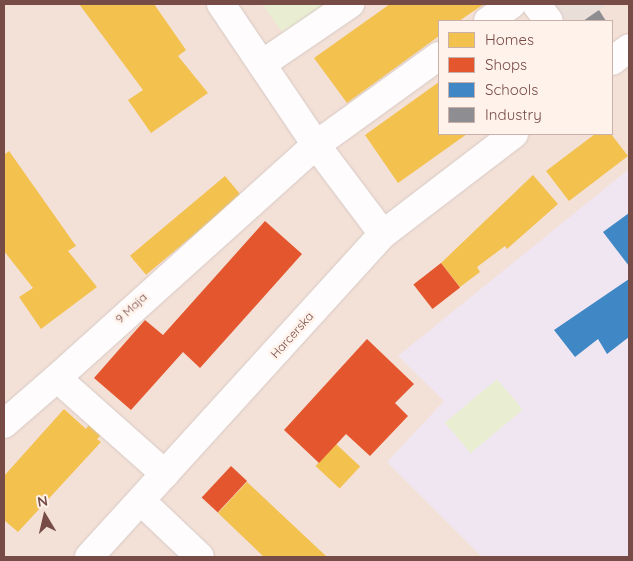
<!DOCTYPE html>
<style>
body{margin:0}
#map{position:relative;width:633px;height:561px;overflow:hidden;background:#f8eee8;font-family:Quicksand,sans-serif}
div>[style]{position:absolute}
.residential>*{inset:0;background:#f3e0d6}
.industrial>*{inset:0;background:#eaded9}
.education>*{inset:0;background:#f0e6f2}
.green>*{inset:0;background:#e9edd2;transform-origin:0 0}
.homes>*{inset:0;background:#f2c14e;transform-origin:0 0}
.shops>*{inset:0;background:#e4572e;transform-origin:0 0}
.schools>*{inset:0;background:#3f88c5}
.industry>*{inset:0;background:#8d8d92}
.roads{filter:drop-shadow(0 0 1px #d6c9c6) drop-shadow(0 0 1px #d6c9c6)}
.minor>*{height:28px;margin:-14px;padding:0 14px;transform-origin:14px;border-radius:14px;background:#fefcfc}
span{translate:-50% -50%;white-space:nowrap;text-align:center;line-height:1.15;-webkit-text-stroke:5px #fff2ea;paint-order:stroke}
.street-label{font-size:12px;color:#774c47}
.frame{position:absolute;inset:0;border:5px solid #774c47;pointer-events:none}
.legend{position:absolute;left:438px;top:20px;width:175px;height:115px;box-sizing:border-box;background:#fff2ea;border:1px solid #c9b0a9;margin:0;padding:6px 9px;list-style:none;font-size:15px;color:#774c47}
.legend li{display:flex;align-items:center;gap:10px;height:25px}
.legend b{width:25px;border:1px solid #c9b0a9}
.north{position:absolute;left:20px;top:491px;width:50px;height:50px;-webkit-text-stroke:4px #fff2ea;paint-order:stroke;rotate:351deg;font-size:14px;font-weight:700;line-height:20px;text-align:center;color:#774c47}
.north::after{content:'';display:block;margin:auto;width:18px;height:22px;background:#774c47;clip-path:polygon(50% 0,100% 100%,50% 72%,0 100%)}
</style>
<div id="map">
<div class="residential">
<i style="clip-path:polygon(evenodd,4px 4px,628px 4px,629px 557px,4px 557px,4px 4px,439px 21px,612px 21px,612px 134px,439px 134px,439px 21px)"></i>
</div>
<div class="industrial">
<i style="clip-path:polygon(552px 4px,608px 4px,583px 21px,564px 21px)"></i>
</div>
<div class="education">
<i style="clip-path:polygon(629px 169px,629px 557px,482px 557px,387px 462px,444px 401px,398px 356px)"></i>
</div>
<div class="green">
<i style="clip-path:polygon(262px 4px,325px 4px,283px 33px)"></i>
<i style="left:497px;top:379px;width:40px;height:68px;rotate:50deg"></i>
</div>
<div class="homes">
<i style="clip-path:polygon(79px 4px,154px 4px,186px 50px,178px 56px,208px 93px,151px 133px,128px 100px,143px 90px)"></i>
<i style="clip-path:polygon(390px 4px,484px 4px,459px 21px,439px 21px,439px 36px,347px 103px,314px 58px)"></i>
<i style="clip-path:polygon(439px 82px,439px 134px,467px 134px,398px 183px,365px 135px)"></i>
<i style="clip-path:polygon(595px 134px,611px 134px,628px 156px,569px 201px,546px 171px)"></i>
<i style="clip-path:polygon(9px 151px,76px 246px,68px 251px,97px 287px,41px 329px,19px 297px,33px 288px,4px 251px,4px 155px)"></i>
<i style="clip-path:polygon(533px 175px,558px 204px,507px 249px,505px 246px,477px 267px,480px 272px,460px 287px,441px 263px)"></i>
<i style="left:225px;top:176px;width:25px;height:124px;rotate:50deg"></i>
<i style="clip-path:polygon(64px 409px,86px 429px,91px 422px,103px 433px,97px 439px,101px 442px,18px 532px,4px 520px,4px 476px)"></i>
<i style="left:336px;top:444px;width:33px;height:30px;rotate:43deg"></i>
<i style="clip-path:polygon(247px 482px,327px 557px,264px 557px,218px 513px)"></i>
</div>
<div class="shops">
<i style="clip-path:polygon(265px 221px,302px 254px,200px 368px,183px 352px,131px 410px,94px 378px,145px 320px,163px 335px)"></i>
<i style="left:441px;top:263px;width:31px;height:35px;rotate:52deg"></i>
<i style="clip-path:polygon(367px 339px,414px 384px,395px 403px,408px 416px,370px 456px,346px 434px,319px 463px,284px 430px)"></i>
<i style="left:231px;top:466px;width:22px;height:43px;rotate:43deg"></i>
</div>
<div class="schools">
<i style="clip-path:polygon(629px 213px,629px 266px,603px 232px)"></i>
<i style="clip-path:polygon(629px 279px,629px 337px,607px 354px,598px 339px,575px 357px,554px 330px)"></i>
</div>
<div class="industry">
<i style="clip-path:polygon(599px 10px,606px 21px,583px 21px)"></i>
</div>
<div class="roads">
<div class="minor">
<i style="left:221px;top:4px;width:170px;rotate:56deg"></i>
<i style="left:316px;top:145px;width:111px;rotate:53deg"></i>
<i style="left:536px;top:4px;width:21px;rotate:53deg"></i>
<i style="left:488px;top:21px;width:29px;rotate:-35deg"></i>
<i style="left:612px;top:61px;width:21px;rotate:-37deg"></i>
<i style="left:262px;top:64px;width:107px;rotate:-34.3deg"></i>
<i style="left:4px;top:424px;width:70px;rotate:-41deg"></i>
<i style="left:165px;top:474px;width:144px;rotate:-138.4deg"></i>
<i style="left:57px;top:378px;width:348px;rotate:-42deg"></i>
<i style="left:316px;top:145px;width:152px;rotate:-35.9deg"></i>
<i style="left:141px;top:501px;width:81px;rotate:43.5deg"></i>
<i style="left:89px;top:557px;width:437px;rotate:-47.7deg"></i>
<i style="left:383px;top:234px;width:165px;rotate:-37.4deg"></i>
</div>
</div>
<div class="street-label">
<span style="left:131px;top:308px;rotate:-43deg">9 Maja</span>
<span style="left:292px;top:335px;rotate:-48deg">Harcerska</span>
</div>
<div class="frame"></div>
<ul class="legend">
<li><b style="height:14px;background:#f2c14e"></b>Homes</li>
<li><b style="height:14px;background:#e4572e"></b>Shops</li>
<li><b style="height:14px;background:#3f88c5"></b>Schools</li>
<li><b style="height:14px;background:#8d8d92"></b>Industry</li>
</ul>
<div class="north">N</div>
</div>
